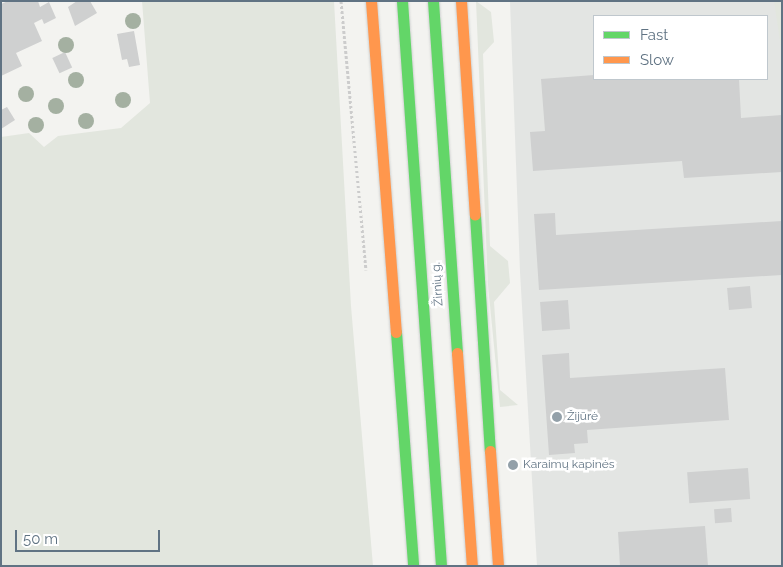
<!DOCTYPE html>
<meta charset="utf-8">
<style>
body{margin:0}
#map{position:relative;width:783px;height:567px;overflow:hidden;background:#f3f3f0;font-family:Raleway,sans-serif}
div>[style]{position:absolute}
.built>*{inset:0;background:#e3e5e3}
.green>*{inset:0;background:#e2e6de}
.building>*{inset:0;background:#cfd0d0;transform-origin:0 0}
.path>*{height:3px;margin-top:-1.5px;transform-origin:0;background:repeating-linear-gradient(90deg,#ccc 0 2.5px,transparent 0 5px)}
.roads{filter:drop-shadow(0 0 1px #ced0d0) drop-shadow(0 0 1px #ced0d0)}
.fast>*{height:11px;margin:-5.5px;padding:0 5.5px;transform-origin:5.5px;border-radius:5.5px;background:#63d668}
.slow>*{height:11px;margin:-5.5px;padding:0 5.5px;transform-origin:5.5px;border-radius:5.5px;background:#ff974d}
.trees>*{width:16px;height:16px;margin:-8px;border-radius:50%;background:#a4b0a1}
.dots>*{width:14px;height:14px;translate:-50% -50%;box-sizing:border-box;border:2px solid #fff;border-radius:50%}
span{translate:-50% -50%;white-space:nowrap;text-align:center;line-height:1.15;-webkit-text-stroke:5px #fff;paint-order:stroke}
.street-label{font-size:12px;color:#607383}
.poi-label{font-size:12px;color:#607383}
.left{translate:0 -50%;text-align:left}
.frame{position:absolute;inset:0;border:2px solid #607383;pointer-events:none}
.legend{position:absolute;left:593px;top:15px;width:175px;height:65px;box-sizing:border-box;background:#fff;border:1px solid #bfc7cd;margin:0;padding:6px 9px;list-style:none;font-size:15px;color:#607383}
.legend li{display:flex;align-items:center;gap:10px;height:25px}
.legend b{width:25px;border:1px solid #bfc7cd}
.scale{position:absolute;left:15px;top:530px;width:145px;height:22px;box-sizing:border-box;border:2px solid #607383;border-top:0;padding-left:6px;font-size:15px;line-height:18px;white-space:nowrap;color:#607383;-webkit-text-stroke:4px #fff;paint-order:stroke}
</style>
<div id="map">
<div class="built">
<i style="clip-path:polygon(evenodd,510px 1px,782px 1px,782px 566px,537px 566px,520px 272px,510px 1px,594px 16px,767px 16px,767px 79px,594px 79px,594px 16px)"></i>
</div>
<div class="green">
<i style="clip-path:polygon(142px 1px,334px 1px,351px 306px,373px 566px,1px 566px,1px 137px,29px 133px,44px 147px,58px 136px,121px 128px,150px 103px)"></i>
<i style="clip-path:polygon(476px 1px,491px 12px,494px 42px,483px 54px,490px 246px,508px 261px,510px 283px,494px 302px,500px 390px,518px 405px,500px 407px,488px 285px)"></i>
<i style="clip-path:polygon(774px 1px,782px 1px,782px 54px)"></i>
</div>
<div class="building">
<i style="clip-path:polygon(8px 1px,38px 1px,40px 7px,49px 2px,56px 18px,44px 24px,42px 19px,34px 23px,42px 41px,16px 53px,22px 66px,1px 76px,1px 4px)"></i>
<i style="clip-path:polygon(77px 1px,90px 1px,97px 13px,75px 26px,68px 7px)"></i>
<i style="clip-path:polygon(134px 31px,140px 65px,129px 67px,127px 59px,122px 60px,117px 34px)"></i>
<i style="left:65px;top:52px;width:17px;height:14px;rotate:65deg"></i>
<i style="clip-path:polygon(594px 75px,594px 79px,739px 79px,741px 118px,782px 115px,782px 172px,684px 178px,682px 161px,533px 171px,530px 132px,545px 131px,541px 79px)"></i>
<i style="clip-path:polygon(7px 107px,15px 120px,1px 129px,1px 110px)"></i>
<i style="clip-path:polygon(555px 213px,556px 235px,782px 221px,782px 275px,539px 290px,534px 214px)"></i>
<i style="left:750px;top:286px;width:22px;height:23px;rotate:85deg"></i>
<i style="left:568px;top:300px;width:29px;height:28px;rotate:86deg"></i>
<i style="clip-path:polygon(569px 353px,570px 378px,725px 368px,729px 420px,587px 430px,588px 443px,574px 444px,575px 453px,549px 455px,542px 355px)"></i>
<i style="left:748px;top:468px;width:31px;height:61px;rotate:86deg"></i>
<i style="left:731px;top:508px;width:14px;height:17px;rotate:86deg"></i>
<i style="clip-path:polygon(705px 526px,708px 566px,620px 566px,618px 532px)"></i>
</div>
<div class="path">
<i style="left:341px;top:1px;width:270px;rotate:84.7deg"></i>
</div>
<div class="roads">
<div class="fast">
<i style="left:402px;top:1px;width:566px;rotate:86.05deg"></i>
<i style="left:433px;top:1px;width:353px;rotate:86.1deg"></i>
<i style="left:475px;top:215px;width:236px;rotate:86.4deg"></i>
<i style="left:396px;top:332px;width:235px;rotate:85.8deg"></i>
</div>
<div class="slow">
<i style="left:371px;top:1px;width:332px;rotate:85.7deg"></i>
<i style="left:461px;top:1px;width:214px;rotate:86.3deg"></i>
<i style="left:457px;top:353px;width:214px;rotate:86deg"></i>
<i style="left:490px;top:451px;width:115px;rotate:86deg"></i>
</div>
</div>
<div class="trees">
<i style="left:133px;top:21px"></i>
<i style="left:66px;top:45px"></i>
<i style="left:76px;top:80px"></i>
<i style="left:26px;top:94px"></i>
<i style="left:123px;top:100px"></i>
<i style="left:56px;top:106px"></i>
<i style="left:86px;top:121px"></i>
<i style="left:36px;top:125px"></i>
</div>
<div class="dots">
<i style="left:557px;top:417px;background:#93a0a9"></i>
<i style="left:513px;top:465px;background:#93a0a9"></i>
</div>
<div class="street-label">
<span style="left:438px;top:284px;rotate:-94deg">Žirnių g.</span>
</div>
<div class="poi-label">
<span class="left" style="left:567px;top:417px">Žijūrė</span>
<span class="left" style="left:523px;top:465px">Karaimų kapinės</span>
</div>
<div class="frame"></div>
<ul class="legend">
<li><b style="height:6px;background:#63d668"></b>Fast</li>
<li><b style="height:6px;background:#ff974d"></b>Slow</li>
</ul>
<div class="scale">50 m</div>
</div>
